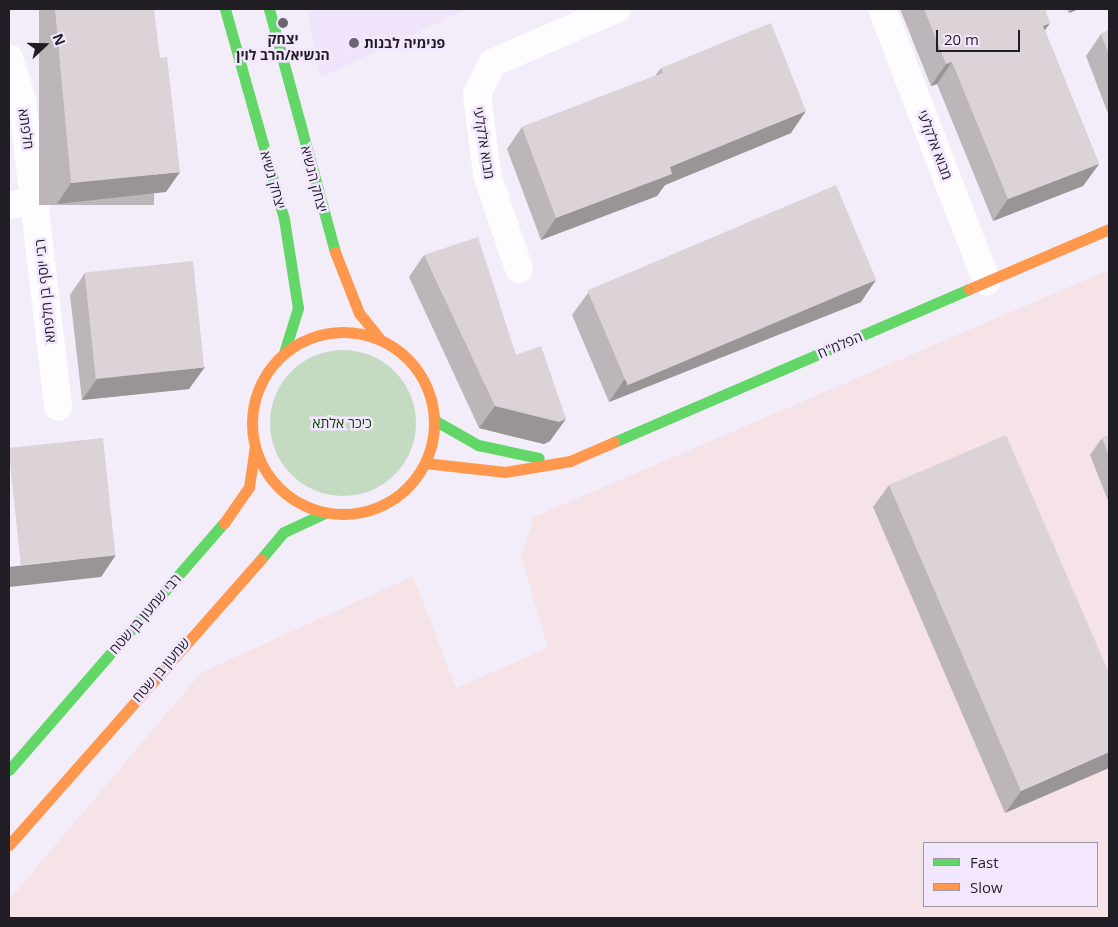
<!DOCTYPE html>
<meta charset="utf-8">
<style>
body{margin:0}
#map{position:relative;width:1118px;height:927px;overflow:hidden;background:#f3ecf9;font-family:"Open Sans",Heebo,sans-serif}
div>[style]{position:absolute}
.built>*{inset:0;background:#efe4fa}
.industrial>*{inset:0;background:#f5e3e7}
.green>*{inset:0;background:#c4dbc1}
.round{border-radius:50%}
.street>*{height:28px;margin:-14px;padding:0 14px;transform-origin:14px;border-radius:14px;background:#fdfcfe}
.fast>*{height:11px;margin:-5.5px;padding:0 5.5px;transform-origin:5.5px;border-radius:5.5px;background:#63d668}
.slow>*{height:11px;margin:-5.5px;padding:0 5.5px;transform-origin:5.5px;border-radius:5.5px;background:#ff974d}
.slow>.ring{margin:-5.5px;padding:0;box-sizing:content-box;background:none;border:11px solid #ff974d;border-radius:50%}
.wall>*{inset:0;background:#bcb5b9;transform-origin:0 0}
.shaded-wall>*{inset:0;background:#999496}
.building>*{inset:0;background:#dbd3d7;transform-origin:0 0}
.dots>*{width:14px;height:14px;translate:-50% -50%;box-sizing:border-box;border:2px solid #f3e7fe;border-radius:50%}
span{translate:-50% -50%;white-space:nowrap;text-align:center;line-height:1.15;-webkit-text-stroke:5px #f3e7fe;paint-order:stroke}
.poi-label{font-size:14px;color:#211d25;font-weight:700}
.left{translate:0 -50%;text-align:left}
.street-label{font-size:14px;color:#211d25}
.park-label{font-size:14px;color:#0a4400}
.frame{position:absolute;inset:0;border:10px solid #211d25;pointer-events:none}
.legend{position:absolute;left:923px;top:842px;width:175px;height:65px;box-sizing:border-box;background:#f3e7fe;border:1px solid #9f96a7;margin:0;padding:6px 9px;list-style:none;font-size:15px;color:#211d25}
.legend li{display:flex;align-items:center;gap:10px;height:25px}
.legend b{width:25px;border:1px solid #9f96a7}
.north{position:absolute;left:20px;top:20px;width:50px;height:50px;-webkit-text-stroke:4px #f3e7fe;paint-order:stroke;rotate:69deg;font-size:14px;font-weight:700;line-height:20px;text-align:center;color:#211d25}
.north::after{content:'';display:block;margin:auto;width:18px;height:22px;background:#211d25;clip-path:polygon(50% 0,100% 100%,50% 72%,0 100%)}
.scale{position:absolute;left:936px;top:30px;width:84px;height:22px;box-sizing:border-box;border:2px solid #211d25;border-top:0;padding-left:6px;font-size:15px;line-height:18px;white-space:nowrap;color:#211d25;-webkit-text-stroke:4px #f3e7fe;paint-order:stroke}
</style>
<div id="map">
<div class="built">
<i style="clip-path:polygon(307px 9px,467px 9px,321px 77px)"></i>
</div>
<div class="industrial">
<i style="clip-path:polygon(evenodd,1109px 270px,1109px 918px,9px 918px,9px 900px,201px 673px,413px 576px,456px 688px,548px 648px,521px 556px,534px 517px,1109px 270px,924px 843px,1097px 843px,1097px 906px,924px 906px,924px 843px)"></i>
</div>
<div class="green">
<i class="round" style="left:270px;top:350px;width:146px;height:146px"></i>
</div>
<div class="street">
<i style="left:882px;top:9px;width:292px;rotate:69deg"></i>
<i style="left:9px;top:58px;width:43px;rotate:72.4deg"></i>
<i style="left:22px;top:99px;width:310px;rotate:83.3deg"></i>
<i style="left:9px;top:205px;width:27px;rotate:-6deg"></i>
<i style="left:519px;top:269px;width:100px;rotate:-108.6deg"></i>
<i style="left:487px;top:174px;width:81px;rotate:-97.1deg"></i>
<i style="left:477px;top:94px;width:34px;rotate:-64deg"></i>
<i style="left:492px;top:63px;width:136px;rotate:-23.4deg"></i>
</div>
<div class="fast">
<i style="left:225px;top:9px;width:218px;rotate:74.3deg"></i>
<i style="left:284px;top:219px;width:90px;rotate:81.1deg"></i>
<i style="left:298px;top:308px;width:47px;rotate:107.3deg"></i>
<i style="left:269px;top:9px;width:252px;rotate:74.8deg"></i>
<i style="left:434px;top:420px;width:51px;rotate:29.6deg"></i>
<i style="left:478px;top:445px;width:62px;rotate:12deg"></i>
<i style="left:614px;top:442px;width:387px;rotate:-23.3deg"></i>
<i style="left:261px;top:559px;width:35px;rotate:-50deg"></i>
<i style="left:284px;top:532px;width:45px;rotate:-24.9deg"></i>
<i style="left:9px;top:770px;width:327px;rotate:-49deg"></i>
</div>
<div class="slow">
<i style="left:335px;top:252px;width:66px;rotate:68.5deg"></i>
<i style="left:359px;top:313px;width:33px;rotate:51deg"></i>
<i style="left:969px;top:289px;width:152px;rotate:-23.2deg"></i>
<i class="ring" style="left:252px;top:332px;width:171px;height:171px"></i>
<i style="left:425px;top:463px;width:81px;rotate:6.4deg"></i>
<i style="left:505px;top:472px;width:66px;rotate:-9.6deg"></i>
<i style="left:570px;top:461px;width:48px;rotate:-23.4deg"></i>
<i style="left:224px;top:523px;width:44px;rotate:-55.2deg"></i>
<i style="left:249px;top:487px;width:41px;rotate:-81.7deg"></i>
<i style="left:9px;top:845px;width:381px;rotate:-48.6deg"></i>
</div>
<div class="wall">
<i style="left:39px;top:9px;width:115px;height:196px"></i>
<i style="clip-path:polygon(900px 9px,1045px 9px,1045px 31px,1099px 164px,1083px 186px,993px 221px,937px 84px,931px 86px)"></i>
<i style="clip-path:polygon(1067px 9px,1079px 9px,1069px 13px)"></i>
<i style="clip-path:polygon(1109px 30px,1109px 116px,1086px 56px,1101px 34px)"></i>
<i style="clip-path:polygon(661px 68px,791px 133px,665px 185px,657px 196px,541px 240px,507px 149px,522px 127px,655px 76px)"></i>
<i style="clip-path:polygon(424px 255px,516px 355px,550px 441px,544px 444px,479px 428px,409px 277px)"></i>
<i style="clip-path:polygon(85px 273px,189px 389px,82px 400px,70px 295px)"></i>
<i style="clip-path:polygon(588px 293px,861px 302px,609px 402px,572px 315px)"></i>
<i style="clip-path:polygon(1109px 435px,1109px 503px,1090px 455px,1102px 438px)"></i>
<i style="clip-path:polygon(889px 485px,1109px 673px,1005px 813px,873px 507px)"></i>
</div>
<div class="shaded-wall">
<i style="clip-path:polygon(1071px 9px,1079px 9px,1069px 13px)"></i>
<i style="clip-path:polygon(1050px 23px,1035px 45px,1043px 26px)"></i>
<i style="clip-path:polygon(952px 62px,937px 84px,931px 86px,946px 64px)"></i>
<i style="clip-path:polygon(806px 111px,791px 133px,665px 185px,657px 196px,541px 240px,556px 218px,670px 167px)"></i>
<i style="clip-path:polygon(1099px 164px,1083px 186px,993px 221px,1008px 199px)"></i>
<i style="clip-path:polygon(180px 172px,166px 192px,57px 204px,71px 183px)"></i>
<i style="clip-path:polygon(876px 280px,861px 302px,609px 402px,624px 380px)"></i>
<i style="clip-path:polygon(205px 367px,189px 389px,82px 400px,97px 379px)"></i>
<i style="clip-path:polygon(495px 406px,566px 419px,550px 441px,544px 444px,479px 428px)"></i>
<i style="clip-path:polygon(116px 555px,101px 577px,9px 587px,9px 567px)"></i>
<i style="clip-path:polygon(1109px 752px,1109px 768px,1005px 813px,1021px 791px)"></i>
</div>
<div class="building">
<i style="clip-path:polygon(55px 9px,154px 9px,160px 58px,167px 57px,180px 172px,71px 183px)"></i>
<i style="clip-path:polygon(924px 9px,1045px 9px,1050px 23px,1043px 26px,1099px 164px,1008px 199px,952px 62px,946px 64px)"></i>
<i style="clip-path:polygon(771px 23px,806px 111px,670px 167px,672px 174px,556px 218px,522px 127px,663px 73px,661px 68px)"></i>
<i style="clip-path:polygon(1109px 30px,1109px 55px,1101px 34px)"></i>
<i style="left:836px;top:185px;width:103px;height:270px;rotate:67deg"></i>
<i style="clip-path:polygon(478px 237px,516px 355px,541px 346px,566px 419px,559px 422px,495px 406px,424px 255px)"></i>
<i style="left:193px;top:261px;width:107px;height:109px;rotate:84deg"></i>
<i style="clip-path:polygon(1006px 435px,1109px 673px,1109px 752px,1021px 791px,889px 485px)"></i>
<i style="clip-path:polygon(1109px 435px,1109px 456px,1102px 438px)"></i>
<i style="left:103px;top:438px;width:118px;height:95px;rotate:84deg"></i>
</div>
<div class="dots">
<i style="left:283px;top:23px;background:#6a656f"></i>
<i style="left:354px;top:43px;background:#6a656f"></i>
</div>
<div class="poi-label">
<span style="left:283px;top:47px">יצחק<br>הנשיא/הרב לוין</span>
<span class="left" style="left:364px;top:43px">פנימיה לבנות</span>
</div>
<div class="street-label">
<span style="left:26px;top:129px;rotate:82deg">חלפתא</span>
<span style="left:484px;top:143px;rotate:81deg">מבוא אלקלעי</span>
<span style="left:935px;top:145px;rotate:69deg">מבוא אלקלעי</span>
<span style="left:314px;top:179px;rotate:75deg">יצחק הנשיא</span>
<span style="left:273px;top:180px;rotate:74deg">יצחק נשיא</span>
<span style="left:45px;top:291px;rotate:-96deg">רבי יוסף בן חלפתא</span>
<span style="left:840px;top:345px;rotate:-23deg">הפלמ"ח</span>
<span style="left:145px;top:614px;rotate:-49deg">רבי שמעון בן שטח</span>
<span style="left:161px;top:670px;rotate:-49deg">שמעון בן שטח</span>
</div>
<div class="park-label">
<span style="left:342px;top:423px">כיכר אלתא</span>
</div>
<div class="frame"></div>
<ul class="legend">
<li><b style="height:6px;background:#63d668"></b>Fast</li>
<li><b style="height:6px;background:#ff974d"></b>Slow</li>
</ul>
<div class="north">N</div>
<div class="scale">20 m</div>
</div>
